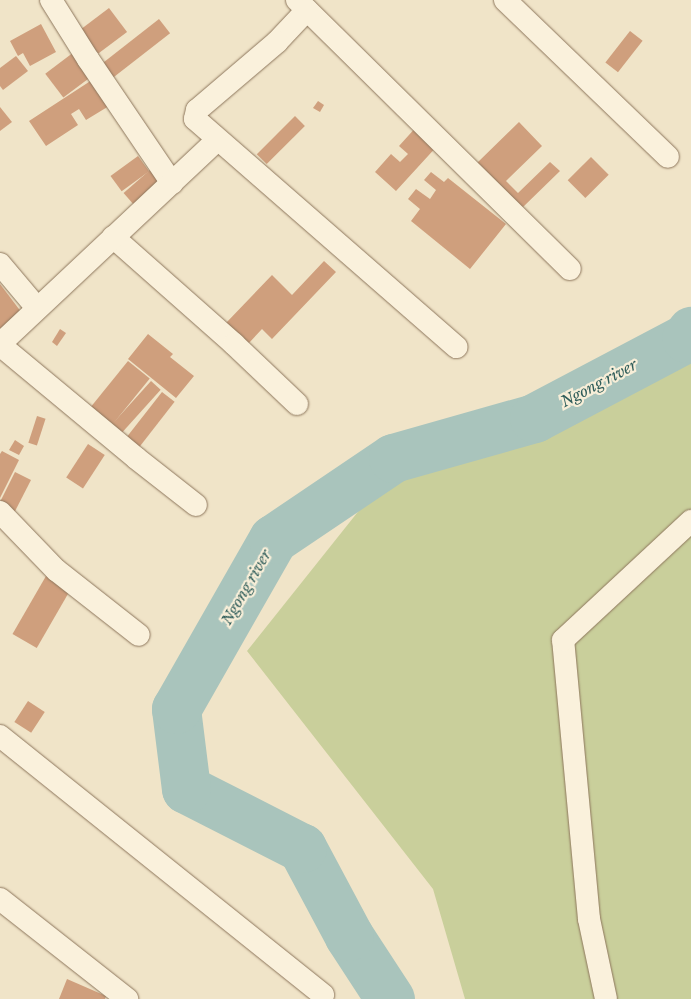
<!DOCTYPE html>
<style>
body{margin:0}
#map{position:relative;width:691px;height:999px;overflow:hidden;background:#f0e4c8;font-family:"Libre Baskerville",serif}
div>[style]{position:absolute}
.green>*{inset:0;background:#c9cf9b}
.river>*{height:49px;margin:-24.5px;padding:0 24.5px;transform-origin:24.5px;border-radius:24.5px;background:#a9c4bc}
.building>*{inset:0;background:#cf9f7d;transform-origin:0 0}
.roads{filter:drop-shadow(0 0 1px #8d765c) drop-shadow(0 0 1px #8d765c)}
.street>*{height:22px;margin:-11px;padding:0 11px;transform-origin:11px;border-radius:11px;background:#faf1dc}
span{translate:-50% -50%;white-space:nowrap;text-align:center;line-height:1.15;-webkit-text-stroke:4.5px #f7eed8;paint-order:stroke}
.water-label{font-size:15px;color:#2f5d5a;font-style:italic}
</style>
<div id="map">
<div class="green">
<i style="clip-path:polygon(691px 354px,691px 999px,465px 999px,433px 889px,247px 651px,408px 449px)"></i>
</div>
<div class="river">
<i style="left:390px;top:999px;width:75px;rotate:-123.1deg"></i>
<i style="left:349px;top:936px;width:100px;rotate:-118.1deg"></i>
<i style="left:302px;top:848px;width:130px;rotate:-153deg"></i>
<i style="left:186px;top:789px;width:81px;rotate:-97.1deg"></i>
<i style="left:176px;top:709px;width:196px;rotate:-60.3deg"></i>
<i style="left:273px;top:539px;width:145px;rotate:-34deg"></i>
<i style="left:393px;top:458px;width:147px;rotate:-15.8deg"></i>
<i style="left:534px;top:418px;width:172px;rotate:-27.8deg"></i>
<i style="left:686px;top:338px;width:9px;rotate:-54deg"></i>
</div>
<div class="building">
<i style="left:109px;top:8px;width:30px;height:36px;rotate:53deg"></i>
<i style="left:159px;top:19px;width:18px;height:77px;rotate:52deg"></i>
<i style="clip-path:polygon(41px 24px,56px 52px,30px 66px,23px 53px,18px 56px,10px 41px)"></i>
<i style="left:630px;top:31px;width:16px;height:40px;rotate:38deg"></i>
<i style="left:74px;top:52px;width:30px;height:36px;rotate:53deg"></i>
<i style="clip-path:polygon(16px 56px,28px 71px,3px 90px,0 86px,0 68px)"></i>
<i style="clip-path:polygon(92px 80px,109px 106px,86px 120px,79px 109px,71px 114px,78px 125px,46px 146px,29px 121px)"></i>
<i style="clip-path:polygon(318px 101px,324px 105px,320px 112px,313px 108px)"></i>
<i style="clip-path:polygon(0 107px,12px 122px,0 131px)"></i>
<i style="left:295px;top:116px;width:14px;height:54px;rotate:45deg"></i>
<i style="clip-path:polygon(519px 122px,542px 146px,506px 181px,518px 193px,550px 162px,560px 171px,522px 208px,477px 163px)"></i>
<i style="clip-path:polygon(418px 125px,439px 144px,396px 191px,375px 172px,391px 154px,400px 162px,408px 154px,399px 146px)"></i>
<i style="left:138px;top:156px;width:19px;height:34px;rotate:54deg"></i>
<i style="left:591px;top:157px;width:25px;height:33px;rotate:45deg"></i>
<i style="left:150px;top:170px;width:20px;height:35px;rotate:49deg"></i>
<i style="clip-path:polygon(431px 172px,444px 182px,448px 178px,506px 224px,470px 269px,411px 221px,420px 209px,408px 199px,416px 189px,430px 199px,436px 190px,424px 180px)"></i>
<i style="clip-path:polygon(324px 261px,336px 272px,272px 339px,262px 329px,248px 344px,226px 323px,272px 275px,292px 295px)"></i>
<i style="clip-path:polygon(0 284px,22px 313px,0 329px)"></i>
<i style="clip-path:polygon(60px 329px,66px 333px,57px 346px,52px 342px)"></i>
<i style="clip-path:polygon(148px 334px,173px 354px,170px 357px,194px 376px,176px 398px,128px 359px)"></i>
<i style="left:128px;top:361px;width:28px;height:64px;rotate:39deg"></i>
<i style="left:151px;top:381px;width:13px;height:63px;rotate:42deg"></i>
<i style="left:162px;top:392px;width:16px;height:61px;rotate:38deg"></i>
<i style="left:37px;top:416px;width:9px;height:28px;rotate:18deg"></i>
<i style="clip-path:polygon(15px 440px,24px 446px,19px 455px,9px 450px)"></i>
<i style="left:88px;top:444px;width:20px;height:40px;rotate:33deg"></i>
<i style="clip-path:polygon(2px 451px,19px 460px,0 498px,0 454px)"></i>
<i style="clip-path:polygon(15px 472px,31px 480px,10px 521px,0 502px)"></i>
<i style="left:46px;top:576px;width:28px;height:67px;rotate:30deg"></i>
<i style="left:28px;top:701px;width:20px;height:25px;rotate:33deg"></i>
<i style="clip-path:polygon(67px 979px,106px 996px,105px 999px,59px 999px)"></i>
</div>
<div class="roads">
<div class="street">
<i style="left:51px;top:0;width:70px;rotate:57.9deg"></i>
<i style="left:88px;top:59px;width:150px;rotate:55.9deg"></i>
<i style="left:297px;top:0;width:383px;rotate:44.6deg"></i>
<i style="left:505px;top:0;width:226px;rotate:43.9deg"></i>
<i style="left:307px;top:10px;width:44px;rotate:133.2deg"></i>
<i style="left:277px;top:42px;width:105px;rotate:139.6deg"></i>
<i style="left:197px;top:110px;width:9px;rotate:103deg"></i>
<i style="left:195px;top:119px;width:347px;rotate:41.1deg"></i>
<i style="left:113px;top:237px;width:162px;rotate:41.5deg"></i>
<i style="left:234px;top:344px;width:87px;rotate:43.6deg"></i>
<i style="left:0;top:264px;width:57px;rotate:49.9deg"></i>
<i style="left:0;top:344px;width:298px;rotate:-43.2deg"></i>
<i style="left:0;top:345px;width:177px;rotate:39.7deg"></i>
<i style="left:136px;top:458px;width:76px;rotate:38.1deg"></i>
<i style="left:0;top:512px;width:81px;rotate:46deg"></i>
<i style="left:56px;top:570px;width:105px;rotate:38.1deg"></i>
<i style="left:0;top:736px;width:414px;rotate:38.7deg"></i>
<i style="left:0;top:899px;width:162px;rotate:38.2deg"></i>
<i style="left:606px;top:999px;width:82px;rotate:-102deg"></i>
<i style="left:589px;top:919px;width:280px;rotate:-95.3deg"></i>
<i style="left:563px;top:640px;width:175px;rotate:-42.9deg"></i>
</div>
</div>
<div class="water-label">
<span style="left:599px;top:383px;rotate:-28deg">Ngong river</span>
<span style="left:246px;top:587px;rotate:-60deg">Ngong river</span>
</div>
</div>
